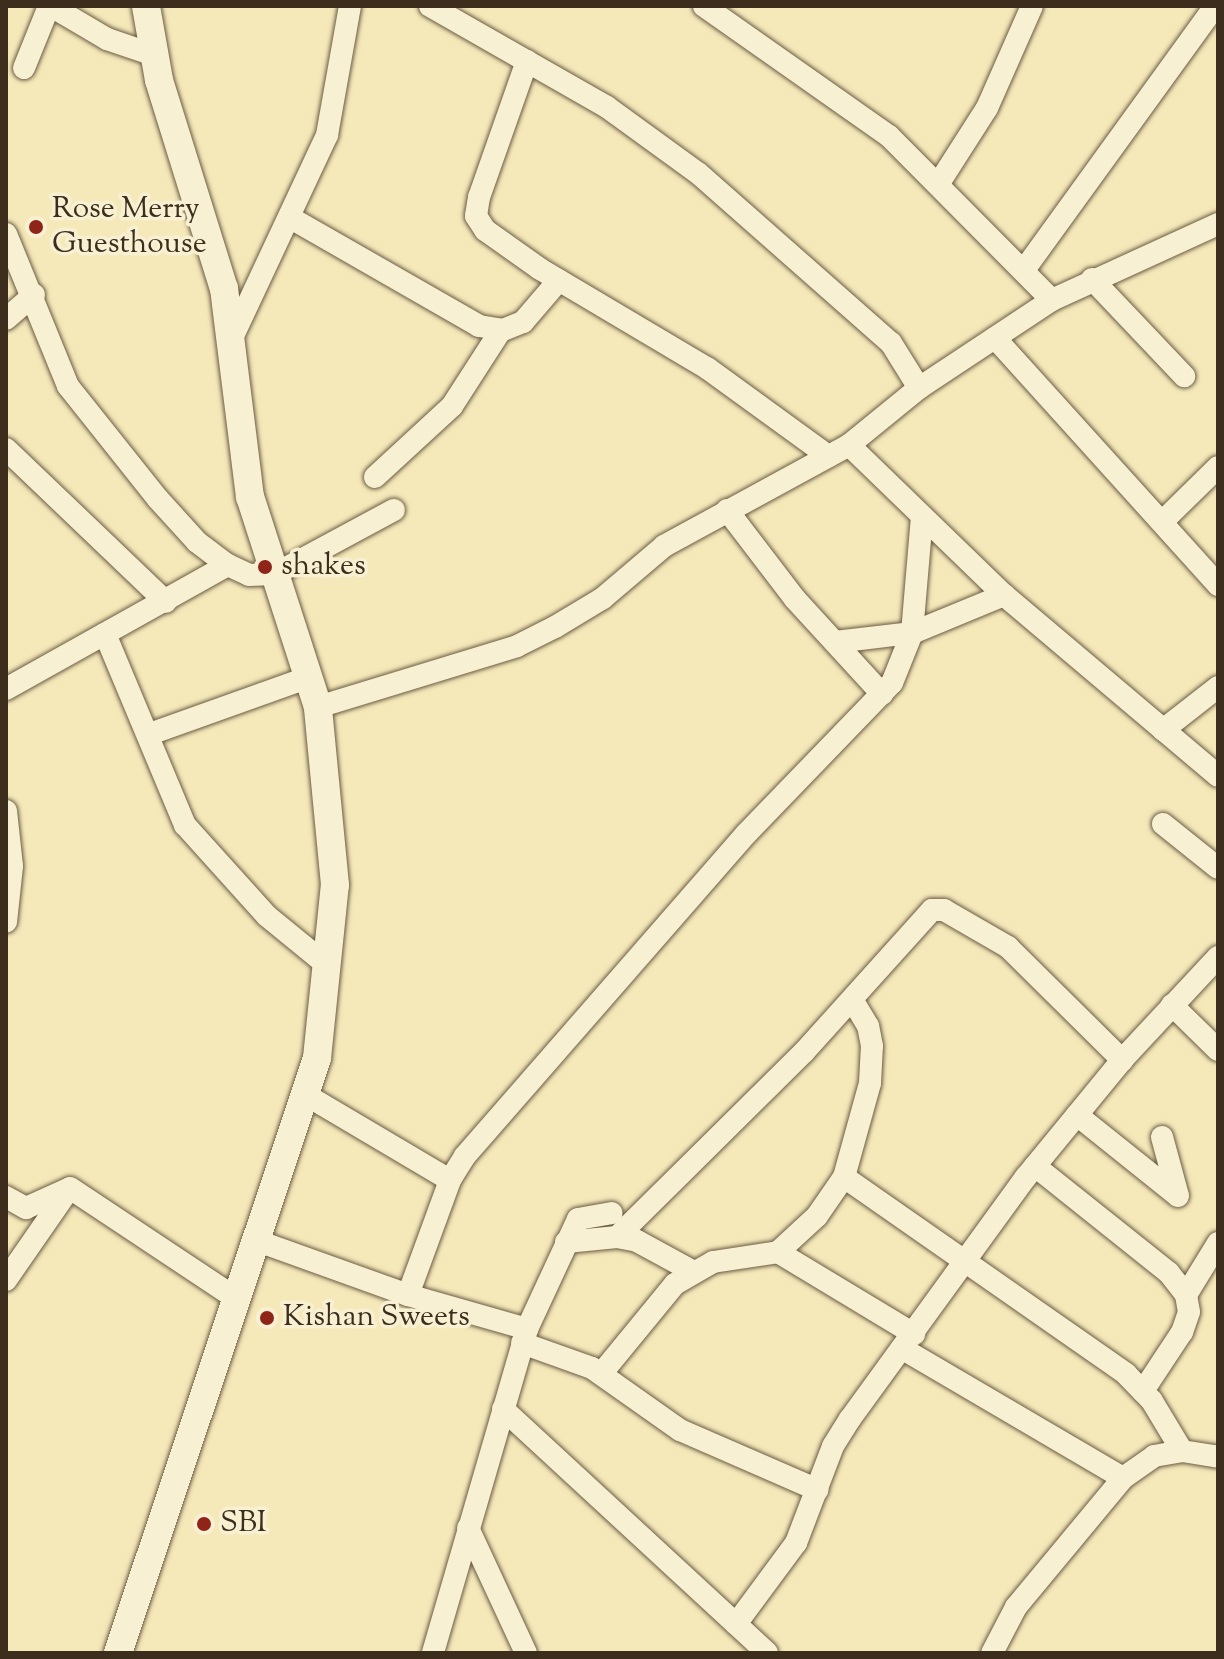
<!DOCTYPE html>
<style>
body{margin:0}
#map{position:relative;width:1224px;height:1659px;overflow:hidden;background:#f5e8b9;font-family:"Sorts Mill Goudy",serif}
div>[style]{position:absolute}
.roads{filter:drop-shadow(0 0 2px #6a5c43) drop-shadow(0 0 2px #6a5c43)}
.minor>*{height:22px;margin:-11px;padding:0 11px;transform-origin:11px;border-radius:11px;background:#f8f0d2}
.tertiary>*{height:28px;margin:-14px;padding:0 14px;transform-origin:14px;border-radius:14px;background:#f8f0d2}
.dots>*{width:22px;height:22px;translate:-50% -50%;box-sizing:border-box;border:4px solid #f8f0d2;border-radius:50%}
span{translate:-50% -50%;white-space:nowrap;text-align:center;line-height:1.15;-webkit-text-stroke:7px #f8f0d2;paint-order:stroke}
.poi-label{font-size:30px;color:#3c2d1c}
.left{translate:0 -50%;text-align:left}
.frame{position:absolute;inset:0;border:8px solid #3c2d1c;pointer-events:none}
</style>
<div id="map">
<div class="roads">
<div class="minor">
<i style="left:51px;top:6px;width:65px;rotate:30.5deg"></i>
<i style="left:107px;top:39px;width:50px;rotate:18.8deg"></i>
<i style="left:430px;top:6px;width:204px;rotate:29.7deg"></i>
<i style="left:607px;top:107px;width:112px;rotate:36deg"></i>
<i style="left:698px;top:173px;width:257px;rotate:41.4deg"></i>
<i style="left:891px;top:343px;width:53px;rotate:58.1deg"></i>
<i style="left:704px;top:6px;width:226px;rotate:35.1deg"></i>
<i style="left:889px;top:136px;width:231px;rotate:45.2deg"></i>
<i style="left:527px;top:61px;width:144px;rotate:109.4deg"></i>
<i style="left:479px;top:197px;width:19px;rotate:99deg"></i>
<i style="left:476px;top:216px;width:17px;rotate:57deg"></i>
<i style="left:485px;top:230px;width:67px;rotate:35.3deg"></i>
<i style="left:540px;top:269px;width:194px;rotate:30.7deg"></i>
<i style="left:707px;top:368px;width:150px;rotate:36deg"></i>
<i style="left:24px;top:68px;width:67px;rotate:-68deg"></i>
<i style="left:939px;top:183px;width:89px;rotate:-57.4deg"></i>
<i style="left:987px;top:108px;width:111px;rotate:-66.2deg"></i>
<i style="left:289px;top:217px;width:219px;rotate:29.8deg"></i>
<i style="left:479px;top:326px;width:24px;rotate:9deg"></i>
<i style="left:503px;top:330px;width:22px;rotate:-22deg"></i>
<i style="left:523px;top:322px;width:55px;rotate:-49.4deg"></i>
<i style="left:6px;top:234px;width:164px;rotate:67.8deg"></i>
<i style="left:68px;top:386px;width:144px;rotate:51.5deg"></i>
<i style="left:158px;top:499px;width:58px;rotate:47.8deg"></i>
<i style="left:197px;top:542px;width:39px;rotate:37deg"></i>
<i style="left:228px;top:565px;width:23px;rotate:25deg"></i>
<i style="left:249px;top:575px;width:26px;rotate:-2deg"></i>
<i style="left:275px;top:574px;width:135px;rotate:-28.3deg"></i>
<i style="left:1024px;top:270px;width:326px;rotate:-54.1deg"></i>
<i style="left:1092px;top:279px;width:134px;rotate:46.5deg"></i>
<i style="left:6px;top:319px;width:37px;rotate:-41deg"></i>
<i style="left:232px;top:338px;width:224px;rotate:-64.9deg"></i>
<i style="left:327px;top:135px;width:131px;rotate:-79.9deg"></i>
<i style="left:995px;top:338px;width:333px;rotate:47.9deg"></i>
<i style="left:849px;top:445px;width:216px;rotate:44.1deg"></i>
<i style="left:1004px;top:595px;width:280px;rotate:40.2deg"></i>
<i style="left:6px;top:449px;width:221px;rotate:43.7deg"></i>
<i style="left:375px;top:477px;width:105px;rotate:-42.7deg"></i>
<i style="left:452px;top:406px;width:90px;rotate:-57.2deg"></i>
<i style="left:727px;top:510px;width:112px;rotate:52.6deg"></i>
<i style="left:795px;top:599px;width:129px;rotate:47.5deg"></i>
<i style="left:1162px;top:522px;width:78px;rotate:-44.5deg"></i>
<i style="left:105px;top:634px;width:207px;rotate:67.3deg"></i>
<i style="left:185px;top:825px;width:122px;rotate:48deg"></i>
<i style="left:267px;top:916px;width:77px;rotate:39.2deg"></i>
<i style="left:835px;top:642px;width:78px;rotate:-6.7deg"></i>
<i style="left:912px;top:633px;width:100px;rotate:-22.4deg"></i>
<i style="left:6px;top:689px;width:254px;rotate:-29.2deg"></i>
<i style="left:318px;top:707px;width:208px;rotate:-17deg"></i>
<i style="left:517px;top:646px;width:42px;rotate:-26.6deg"></i>
<i style="left:555px;top:627px;width:56px;rotate:-31.1deg"></i>
<i style="left:603px;top:598px;width:80px;rotate:-40.4deg"></i>
<i style="left:664px;top:546px;width:211px;rotate:-28.6deg"></i>
<i style="left:849px;top:445px;width:90px;rotate:-39.2deg"></i>
<i style="left:919px;top:388px;width:159px;rotate:-33.5deg"></i>
<i style="left:1052px;top:300px;width:183px;rotate:-24.6deg"></i>
<i style="left:1163px;top:730px;width:70px;rotate:-38deg"></i>
<i style="left:150px;top:734px;width:169px;rotate:-19.7deg"></i>
<i style="left:6px;top:811px;width:55px;rotate:83.8deg"></i>
<i style="left:12px;top:866px;width:56px;rotate:96.1deg"></i>
<i style="left:1163px;top:824px;width:70px;rotate:38.7deg"></i>
<i style="left:1172px;top:1005px;width:64px;rotate:44.4deg"></i>
<i style="left:306px;top:1095px;width:167px;rotate:30.6deg"></i>
<i style="left:1077px;top:1115px;width:129px;rotate:38.7deg"></i>
<i style="left:1162px;top:1137px;width:61px;rotate:74.8deg"></i>
<i style="left:1035px;top:1166px;width:171px;rotate:38.6deg"></i>
<i style="left:1169px;top:1273px;width:28px;rotate:52deg"></i>
<i style="left:1186px;top:1295px;width:17px;rotate:80deg"></i>
<i style="left:1189px;top:1312px;width:21px;rotate:109deg"></i>
<i style="left:1182px;top:1332px;width:71px;rotate:123.5deg"></i>
<i style="left:844px;top:1177px;width:344px;rotate:34.9deg"></i>
<i style="left:1126px;top:1374px;width:37px;rotate:46deg"></i>
<i style="left:1152px;top:1401px;width:58px;rotate:59deg"></i>
<i style="left:6px;top:1197px;width:23px;rotate:29deg"></i>
<i style="left:26px;top:1208px;width:48px;rotate:-24.4deg"></i>
<i style="left:70px;top:1188px;width:197px;rotate:33.6deg"></i>
<i style="left:617px;top:1237px;width:263px;rotate:-44.7deg"></i>
<i style="left:804px;top:1052px;width:191px;rotate:-48deg"></i>
<i style="left:932px;top:910px;width:12px"></i>
<i style="left:944px;top:910px;width:74px;rotate:30deg"></i>
<i style="left:1008px;top:947px;width:161px;rotate:44.7deg"></i>
<i style="left:255px;top:1240px;width:163px;rotate:19.8deg"></i>
<i style="left:408px;top:1295px;width:124px;rotate:15.9deg"></i>
<i style="left:527px;top:1329px;width:337px;rotate:106.2deg"></i>
<i style="left:566px;top:1242px;width:51px;rotate:-5.6deg"></i>
<i style="left:617px;top:1237px;width:20px;rotate:11deg"></i>
<i style="left:637px;top:1241px;width:63px;rotate:28.6deg"></i>
<i style="left:778px;top:1252px;width:159px;rotate:31.1deg"></i>
<i style="left:6px;top:1280px;width:111px;rotate:-55.3deg"></i>
<i style="left:408px;top:1295px;width:122px;rotate:-69.9deg"></i>
<i style="left:450px;top:1180px;width:28px;rotate:-58deg"></i>
<i style="left:465px;top:1156px;width:427px;rotate:-48.9deg"></i>
<i style="left:746px;top:834px;width:210px;rotate:-46deg"></i>
<i style="left:892px;top:683px;width:54px;rotate:-68.2deg"></i>
<i style="left:912px;top:633px;width:116px;rotate:-85.1deg"></i>
<i style="left:1186px;top:1295px;width:61px;rotate:-58.4deg"></i>
<i style="left:527px;top:1329px;width:121px;rotate:-65.1deg"></i>
<i style="left:578px;top:1219px;width:34px;rotate:-10deg"></i>
<i style="left:522px;top:1343px;width:74px;rotate:19.7deg"></i>
<i style="left:592px;top:1368px;width:108px;rotate:35.2deg"></i>
<i style="left:680px;top:1430px;width:150px;rotate:23.5deg"></i>
<i style="left:903px;top:1349px;width:255px;rotate:30.4deg"></i>
<i style="left:601px;top:1374px;width:117px;rotate:-50.6deg"></i>
<i style="left:675px;top:1284px;width:44px;rotate:-30.1deg"></i>
<i style="left:713px;top:1262px;width:66px;rotate:-8.7deg"></i>
<i style="left:778px;top:1252px;width:53px;rotate:-42.7deg"></i>
<i style="left:817px;top:1216px;width:47px;rotate:-55.3deg"></i>
<i style="left:844px;top:1177px;width:98px;rotate:-74.5deg"></i>
<i style="left:870px;top:1083px;width:37px;rotate:-87deg"></i>
<i style="left:872px;top:1046px;width:20px;rotate:-101deg"></i>
<i style="left:868px;top:1026px;width:29px;rotate:-121deg"></i>
<i style="left:503px;top:1409px;width:359px;rotate:42.7deg"></i>
<i style="left:468px;top:1528px;width:138px;rotate:65.1deg"></i>
<i style="left:736px;top:1624px;width:101px;rotate:-53.5deg"></i>
<i style="left:796px;top:1543px;width:104px;rotate:-69.1deg"></i>
<i style="left:833px;top:1446px;width:32px;rotate:-58deg"></i>
<i style="left:850px;top:1419px;width:299px;rotate:-54deg"></i>
<i style="left:1026px;top:1177px;width:151px;rotate:-50.6deg"></i>
<i style="left:1122px;top:1060px;width:141px;rotate:-47deg"></i>
<i style="left:992px;top:1653px;width:52px;rotate:-62.4deg"></i>
<i style="left:1016px;top:1607px;width:168px;rotate:-50.3deg"></i>
<i style="left:1123px;top:1478px;width:38px;rotate:-35deg"></i>
<i style="left:1154px;top:1456px;width:28px;rotate:-10deg"></i>
<i style="left:1182px;top:1451px;width:36px;rotate:9deg"></i>
</div>
<div class="tertiary">
<i style="left:118px;top:1653px;width:627px;rotate:-71.51deg"></i>
<i style="left:317px;top:1058px;width:174px;rotate:-84.1deg"></i>
<i style="left:335px;top:885px;width:179px;rotate:-95.5deg"></i>
<i style="left:318px;top:707px;width:221px;rotate:-107.9deg"></i>
<i style="left:250px;top:497px;width:210px;rotate:-97.1deg"></i>
<i style="left:224px;top:289px;width:219px;rotate:-107.3deg"></i>
<i style="left:159px;top:80px;width:75px;rotate:-100deg"></i>
</div>
</div>
<div class="dots">
<i style="left:36px;top:227px;background:#8f2418"></i>
<i style="left:265px;top:567px;background:#8f2418"></i>
<i style="left:267px;top:1318px;background:#8f2418"></i>
<i style="left:204px;top:1524px;background:#8f2418"></i>
</div>
<div class="poi-label">
<span class="left" style="left:52px;top:227px">Rose Merry<br>Guesthouse</span>
<span class="left" style="left:281px;top:567px">shakes</span>
<span class="left" style="left:283px;top:1318px">Kishan Sweets</span>
<span class="left" style="left:220px;top:1524px">SBI</span>
</div>
<div class="frame"></div>
</div>
